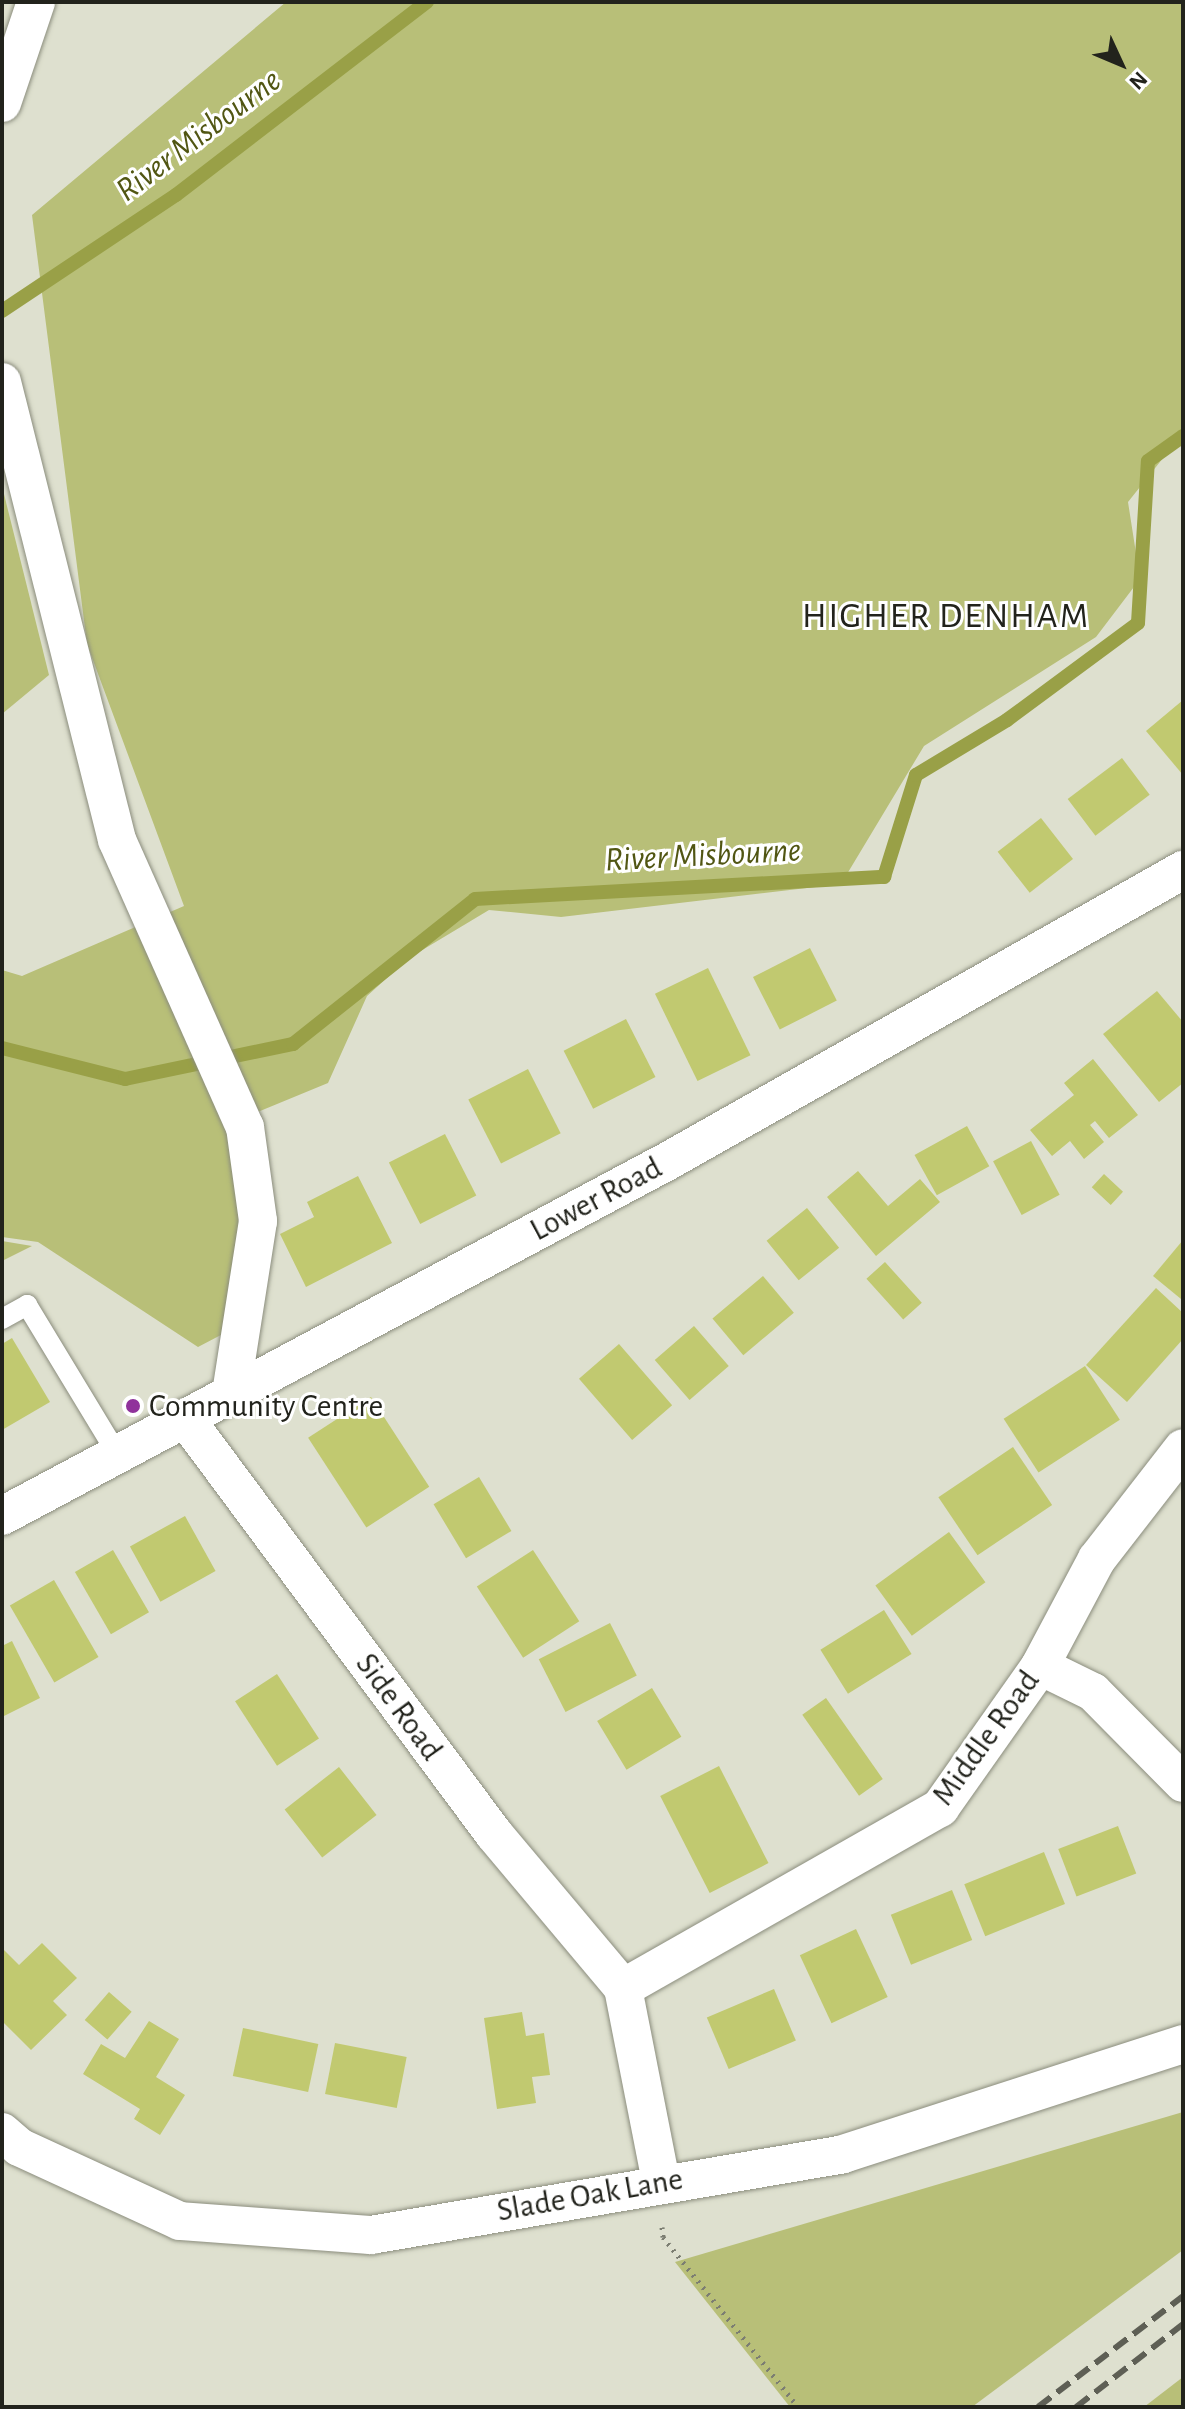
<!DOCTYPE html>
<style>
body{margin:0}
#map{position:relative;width:1185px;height:2409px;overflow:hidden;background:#dee0cf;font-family:"Alegreya Sans",sans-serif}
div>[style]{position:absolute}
.green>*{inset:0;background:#b8bf78}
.stream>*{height:14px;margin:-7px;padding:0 7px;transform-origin:7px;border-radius:7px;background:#99a047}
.building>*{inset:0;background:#c1c970;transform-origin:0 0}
.path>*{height:5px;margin-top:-2.5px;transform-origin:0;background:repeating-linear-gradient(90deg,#7c7e72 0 2px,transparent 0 8px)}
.roads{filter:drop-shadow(0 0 2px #8b8d7d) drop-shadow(0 0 2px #8b8d7d)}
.lane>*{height:20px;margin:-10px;padding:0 10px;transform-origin:10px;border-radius:10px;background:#fff}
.street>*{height:38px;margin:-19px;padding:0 19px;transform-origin:19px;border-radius:19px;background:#fff}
.rail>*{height:6px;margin-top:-3px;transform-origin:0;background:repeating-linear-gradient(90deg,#5e5f55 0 16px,transparent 0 24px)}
.dots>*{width:22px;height:22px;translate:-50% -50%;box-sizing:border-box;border:4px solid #fff;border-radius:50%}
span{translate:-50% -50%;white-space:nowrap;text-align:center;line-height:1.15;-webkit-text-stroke:6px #fff;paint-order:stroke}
.street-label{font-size:32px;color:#22231c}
.poi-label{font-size:32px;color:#22231c}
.left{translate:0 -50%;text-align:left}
.water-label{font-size:34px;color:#515613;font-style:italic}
.quarter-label{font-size:36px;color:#22231c;letter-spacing:2px}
.frame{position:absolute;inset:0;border:4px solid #22231c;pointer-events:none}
.north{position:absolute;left:1081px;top:24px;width:80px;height:80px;-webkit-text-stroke:6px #fff;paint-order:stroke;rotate:134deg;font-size:22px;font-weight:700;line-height:32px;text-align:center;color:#22231c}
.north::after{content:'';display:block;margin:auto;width:28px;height:36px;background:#22231c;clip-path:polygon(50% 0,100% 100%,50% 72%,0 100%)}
</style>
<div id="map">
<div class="green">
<i style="clip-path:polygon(286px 2px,1183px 2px,1183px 433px,1128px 502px,1140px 579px,1096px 637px,924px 746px,841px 884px,561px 917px,489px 910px,409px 958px,367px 996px,328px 1083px,243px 1118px,240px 1325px,198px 1347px,38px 1242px,2px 1237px,2px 970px,22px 976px,184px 906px,87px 644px,32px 215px)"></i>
<i style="clip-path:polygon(2px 486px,49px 675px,2px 714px)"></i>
<i style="clip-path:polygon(2px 1241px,32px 1246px,2px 1261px)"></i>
<i style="clip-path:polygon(1183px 2112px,1183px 2250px,972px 2407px,790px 2407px,675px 2262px)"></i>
<i style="clip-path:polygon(1183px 2377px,1183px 2407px,1144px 2407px)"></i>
</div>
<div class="stream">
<i style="left:2px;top:311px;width:209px;rotate:-33.7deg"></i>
<i style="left:176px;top:195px;width:317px;rotate:-37.6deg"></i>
<i style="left:2px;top:1048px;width:127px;rotate:14.1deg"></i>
<i style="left:125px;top:1079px;width:172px;rotate:-11.8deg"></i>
<i style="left:293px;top:1044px;width:233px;rotate:-38.5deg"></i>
<i style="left:475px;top:899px;width:410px;rotate:-3.1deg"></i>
<i style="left:884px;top:877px;width:107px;rotate:-72.6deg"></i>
<i style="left:916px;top:775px;width:106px;rotate:-31.1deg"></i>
<i style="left:1007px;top:720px;width:163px;rotate:-36.5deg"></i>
<i style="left:1138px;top:623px;width:162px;rotate:-86.5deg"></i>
<i style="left:1148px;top:461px;width:43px;rotate:-35.5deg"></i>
</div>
<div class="building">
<i style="clip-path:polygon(1183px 700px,1183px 775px,1146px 731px)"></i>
<i style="left:1122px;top:758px;width:46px;height:68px;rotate:53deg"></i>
<i style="left:1041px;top:818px;width:52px;height:55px;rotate:52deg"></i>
<i style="left:810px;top:948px;width:59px;height:64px;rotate:63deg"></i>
<i style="left:708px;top:968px;width:97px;height:59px;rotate:64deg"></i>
<i style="clip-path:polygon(1157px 991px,1183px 1022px,1183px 1083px,1159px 1102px,1103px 1034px)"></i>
<i style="left:626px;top:1019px;width:65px;height:70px;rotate:63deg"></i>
<i style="clip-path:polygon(1093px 1059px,1138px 1115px,1109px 1138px,1095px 1121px,1090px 1125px,1104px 1142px,1084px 1159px,1070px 1141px,1052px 1156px,1030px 1130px,1074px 1095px,1064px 1083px)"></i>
<i style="left:528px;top:1069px;width:72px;height:67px;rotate:63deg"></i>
<i style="left:967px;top:1126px;width:46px;height:60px;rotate:61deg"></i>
<i style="left:445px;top:1134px;width:69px;height:63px;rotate:63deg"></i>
<i style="left:1031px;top:1141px;width:61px;height:43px;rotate:62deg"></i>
<i style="clip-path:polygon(858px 1171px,888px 1206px,920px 1179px,940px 1202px,876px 1256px,827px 1197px)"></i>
<i style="left:1104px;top:1174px;width:26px;height:18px;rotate:43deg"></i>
<i style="clip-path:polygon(358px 1176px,392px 1243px,306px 1287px,280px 1234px,314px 1217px,307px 1202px)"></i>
<i style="left:807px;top:1208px;width:51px;height:52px;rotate:51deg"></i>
<i style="clip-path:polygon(1183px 1240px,1183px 1297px,1181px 1299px,1153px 1276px)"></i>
<i style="left:885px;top:1262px;width:55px;height:25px;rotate:48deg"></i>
<i style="left:763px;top:1276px;width:48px;height:66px;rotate:50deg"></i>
<i style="clip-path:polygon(1156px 1288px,1183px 1313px,1183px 1339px,1127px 1402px,1086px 1365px)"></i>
<i style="left:694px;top:1326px;width:53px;height:52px;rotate:49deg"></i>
<i style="clip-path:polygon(12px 1338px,50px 1402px,2px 1430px,2px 1344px)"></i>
<i style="left:619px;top:1344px;width:81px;height:53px;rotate:49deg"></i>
<i style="left:1085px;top:1366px;width:64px;height:97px;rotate:57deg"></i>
<i style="left:371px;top:1397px;width:107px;height:75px;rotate:57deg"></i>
<i style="left:1013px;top:1447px;width:70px;height:90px;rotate:56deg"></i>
<i style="left:479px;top:1477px;width:63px;height:53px;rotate:59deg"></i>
<i style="left:185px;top:1516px;width:63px;height:63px;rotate:61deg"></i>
<i style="left:949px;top:1532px;width:62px;height:91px;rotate:54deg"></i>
<i style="left:113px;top:1550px;width:72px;height:44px;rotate:60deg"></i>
<i style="left:533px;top:1550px;width:85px;height:67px;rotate:57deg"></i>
<i style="left:54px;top:1580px;width:89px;height:51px;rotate:60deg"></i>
<i style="left:884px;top:1610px;width:52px;height:75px;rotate:58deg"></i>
<i style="left:610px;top:1623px;width:59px;height:80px;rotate:63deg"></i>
<i style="clip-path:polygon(12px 1641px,40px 1698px,2px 1717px,2px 1646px)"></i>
<i style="left:277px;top:1674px;width:77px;height:50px;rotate:57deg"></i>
<i style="left:652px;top:1688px;width:57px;height:64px;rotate:59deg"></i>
<i style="left:826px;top:1698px;width:99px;height:29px;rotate:55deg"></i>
<i style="left:719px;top:1766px;width:109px;height:66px;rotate:63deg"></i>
<i style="left:339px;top:1767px;width:61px;height:69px;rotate:52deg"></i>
<i style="left:1118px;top:1826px;width:51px;height:64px;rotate:69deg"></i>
<i style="left:1044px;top:1852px;width:56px;height:86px;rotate:68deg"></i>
<i style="left:952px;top:1890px;width:54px;height:66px;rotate:68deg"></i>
<i style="left:856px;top:1929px;width:75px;height:62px;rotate:65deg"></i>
<i style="clip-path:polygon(42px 1943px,77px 1978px,53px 2001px,67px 2015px,31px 2050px,2px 2021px,2px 1948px,19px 1965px)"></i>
<i style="left:774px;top:1989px;width:56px;height:73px;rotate:67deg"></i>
<i style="left:109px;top:1992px;width:30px;height:37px;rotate:41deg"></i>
<i style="clip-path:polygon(522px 2012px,526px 2036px,544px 2033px,550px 2075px,532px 2077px,536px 2103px,497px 2109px,484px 2018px)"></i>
<i style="clip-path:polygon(149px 2021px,179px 2039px,156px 2077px,185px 2095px,160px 2135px,134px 2119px,140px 2109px,83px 2074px,101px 2044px,125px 2058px)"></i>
<i style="left:243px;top:2028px;width:77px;height:49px;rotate:12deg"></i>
<i style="left:335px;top:2043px;width:73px;height:52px;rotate:11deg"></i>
</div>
<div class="path">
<i style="left:662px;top:2227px;width:10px;rotate:84deg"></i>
<i style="left:663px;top:2237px;width:217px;rotate:51.5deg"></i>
</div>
<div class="roads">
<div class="lane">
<i style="left:2px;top:1319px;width:29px;rotate:-29deg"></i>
<i style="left:27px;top:1305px;width:175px;rotate:58.8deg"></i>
</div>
<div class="street">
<i style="left:2px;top:103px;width:107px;rotate:-71.4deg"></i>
<i style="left:2px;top:382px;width:472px;rotate:75.9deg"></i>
<i style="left:117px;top:840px;width:314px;rotate:66deg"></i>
<i style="left:245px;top:1127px;width:95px;rotate:82.1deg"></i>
<i style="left:258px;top:1221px;width:175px;rotate:98.9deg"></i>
<i style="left:185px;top:1418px;width:518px;rotate:53.4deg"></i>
<i style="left:494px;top:1834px;width:201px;rotate:50deg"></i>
<i style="left:623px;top:1988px;width:198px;rotate:78.9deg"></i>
<i style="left:2px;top:1516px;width:755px;rotate:-28.06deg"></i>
<i style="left:668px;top:1161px;width:592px;rotate:-29.47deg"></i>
<i style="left:1040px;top:1666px;width:59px;rotate:26.1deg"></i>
<i style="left:1093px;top:1692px;width:128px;rotate:45.3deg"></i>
<i style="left:623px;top:1988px;width:365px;rotate:-29.6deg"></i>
<i style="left:940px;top:1808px;width:174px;rotate:-54.8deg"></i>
<i style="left:1040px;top:1666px;width:121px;rotate:-62deg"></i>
<i style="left:1097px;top:1559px;width:140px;rotate:-52.2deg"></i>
<i style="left:2px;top:2132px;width:23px;rotate:41deg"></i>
<i style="left:19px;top:2147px;width:177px;rotate:24.7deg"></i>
<i style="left:180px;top:2221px;width:192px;rotate:4.2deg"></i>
<i style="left:371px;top:2235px;width:479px;rotate:-9.7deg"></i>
<i style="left:843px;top:2154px;width:357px;rotate:-17.9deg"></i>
</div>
</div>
<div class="rail">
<i style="left:1038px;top:2407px;width:183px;rotate:-37.4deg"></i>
<i style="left:1076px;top:2407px;width:135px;rotate:-37.8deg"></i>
</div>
<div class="dots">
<i style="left:133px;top:1406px;background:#90329b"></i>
</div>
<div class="street-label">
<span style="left:596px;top:1199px;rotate:-28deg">Lower Road</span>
<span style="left:399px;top:1707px;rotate:54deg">Side Road</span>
<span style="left:986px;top:1738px;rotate:-54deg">Middle Road</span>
<span style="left:590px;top:2195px;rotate:-10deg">Slade Oak Lane</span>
</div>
<div class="poi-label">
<span class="left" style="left:149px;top:1406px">Community Centre</span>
</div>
<div class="water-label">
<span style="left:199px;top:136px;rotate:-37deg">River Misbourne</span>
<span style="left:703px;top:856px;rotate:-3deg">River Misbourne</span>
</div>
<div class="quarter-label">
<span style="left:946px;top:617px">HIGHER DENHAM</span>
</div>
<div class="frame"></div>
<div class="north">N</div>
</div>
